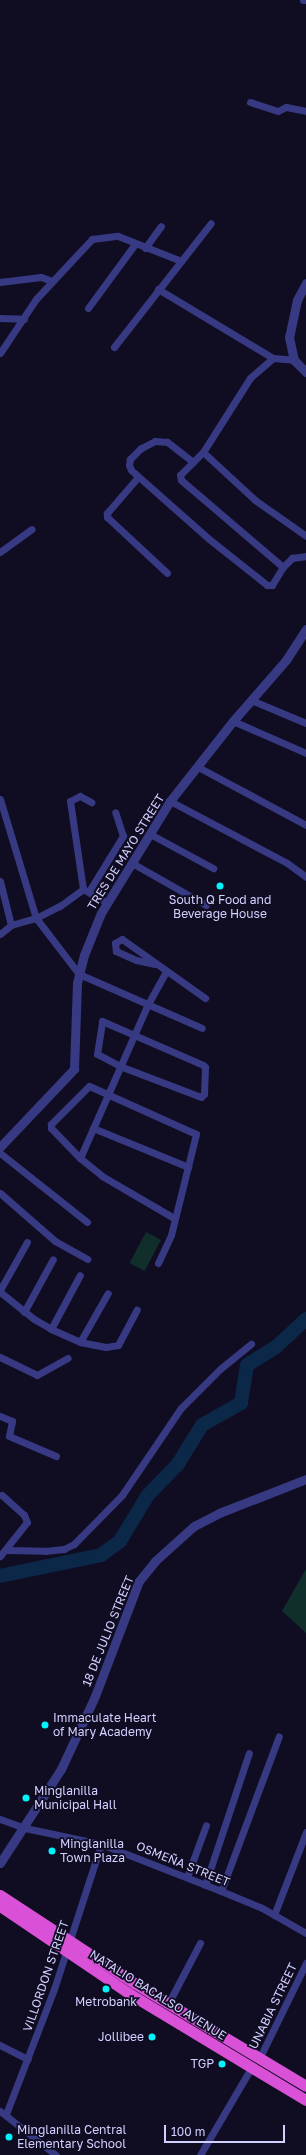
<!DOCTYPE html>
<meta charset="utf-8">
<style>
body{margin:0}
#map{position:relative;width:306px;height:2155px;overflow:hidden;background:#100d23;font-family:"Golos Text",sans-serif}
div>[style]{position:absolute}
.green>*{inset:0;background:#102e2a;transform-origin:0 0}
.river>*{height:14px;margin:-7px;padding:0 7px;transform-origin:7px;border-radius:7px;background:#0b2849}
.minor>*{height:7px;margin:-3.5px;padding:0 3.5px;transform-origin:3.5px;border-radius:3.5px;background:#373a83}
.tertiary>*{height:9px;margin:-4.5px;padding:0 4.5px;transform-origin:4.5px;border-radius:4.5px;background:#373a83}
.trunk>*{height:11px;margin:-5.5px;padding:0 5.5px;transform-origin:5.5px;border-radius:5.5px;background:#d951d7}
.dots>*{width:11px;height:11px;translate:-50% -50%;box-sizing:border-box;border:2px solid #100d23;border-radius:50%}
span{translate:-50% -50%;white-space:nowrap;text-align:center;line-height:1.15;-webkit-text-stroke:3.5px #100d23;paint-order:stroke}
.street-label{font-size:12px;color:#d2d0ff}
.poi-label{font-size:12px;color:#d2d0ff}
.left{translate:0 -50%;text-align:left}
.right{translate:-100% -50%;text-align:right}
.scale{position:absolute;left:164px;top:2125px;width:121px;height:18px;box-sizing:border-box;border:2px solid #d2d0ff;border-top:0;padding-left:5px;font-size:12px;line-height:14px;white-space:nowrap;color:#d2d0ff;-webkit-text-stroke:3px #100d23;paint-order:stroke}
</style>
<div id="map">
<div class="green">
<i style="left:146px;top:1232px;width:17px;height:35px;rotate:28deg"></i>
<i style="clip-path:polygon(306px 1569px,306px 1633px,282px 1611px)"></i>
</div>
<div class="river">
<i style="left:0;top:1576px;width:103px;rotate:-11.7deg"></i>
<i style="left:101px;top:1555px;width:24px;rotate:-36deg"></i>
<i style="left:120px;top:1541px;width:54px;rotate:-58.7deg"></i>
<i style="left:148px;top:1495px;width:43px;rotate:-45.9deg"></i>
<i style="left:178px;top:1464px;width:46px;rotate:-58.4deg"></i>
<i style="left:202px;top:1425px;width:45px;rotate:-29.4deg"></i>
<i style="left:241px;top:1403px;width:38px;rotate:-81deg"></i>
<i style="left:247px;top:1365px;width:34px;rotate:-32deg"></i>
<i style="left:276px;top:1347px;width:41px;rotate:-43deg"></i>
</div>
<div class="minor">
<i style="left:303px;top:0;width:3px"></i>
<i style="left:250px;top:102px;width:29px;rotate:18deg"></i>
<i style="left:278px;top:111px;width:9px;rotate:-27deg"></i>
<i style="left:286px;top:107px;width:20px;rotate:11deg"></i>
<i style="left:145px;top:248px;width:27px;rotate:-54deg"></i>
<i style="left:0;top:282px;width:41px;rotate:-7deg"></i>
<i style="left:41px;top:277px;width:12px;rotate:20deg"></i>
<i style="left:158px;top:289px;width:134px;rotate:31deg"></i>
<i style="left:273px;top:358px;width:21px;rotate:5deg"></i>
<i style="left:88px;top:308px;width:79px;rotate:-53.7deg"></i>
<i style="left:0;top:318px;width:24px;rotate:2deg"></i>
<i style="left:114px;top:347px;width:157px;rotate:-52deg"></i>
<i style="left:0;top:353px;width:65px;rotate:-56.3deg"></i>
<i style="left:36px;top:299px;width:82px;rotate:-47deg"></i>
<i style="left:92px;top:239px;width:26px;rotate:-7deg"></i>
<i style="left:118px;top:236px;width:68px;rotate:21.6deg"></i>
<i style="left:273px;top:358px;width:30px;rotate:139deg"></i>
<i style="left:250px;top:378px;width:88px;rotate:122.4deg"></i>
<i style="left:203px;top:452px;width:14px;rotate:135deg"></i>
<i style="left:193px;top:462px;width:33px;rotate:-142deg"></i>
<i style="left:167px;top:442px;width:12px;rotate:-175deg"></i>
<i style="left:155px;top:441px;width:16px;rotate:153deg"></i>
<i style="left:141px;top:448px;width:16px;rotate:135deg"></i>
<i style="left:130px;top:459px;width:6px;rotate:99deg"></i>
<i style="left:129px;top:465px;width:5px;rotate:68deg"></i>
<i style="left:131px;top:470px;width:104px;rotate:41.5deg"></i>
<i style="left:209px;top:539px;width:74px;rotate:38.4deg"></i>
<i style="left:267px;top:585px;width:5px"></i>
<i style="left:272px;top:585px;width:21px;rotate:-59deg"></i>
<i style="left:283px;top:567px;width:13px;rotate:-45deg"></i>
<i style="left:292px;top:558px;width:14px;rotate:-8deg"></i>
<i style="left:203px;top:452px;width:71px;rotate:42.7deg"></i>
<i style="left:255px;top:500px;width:62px;rotate:35.2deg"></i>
<i style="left:193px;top:462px;width:18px;rotate:135deg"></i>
<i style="left:180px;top:475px;width:5px;rotate:79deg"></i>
<i style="left:181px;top:480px;width:134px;rotate:40.5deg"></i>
<i style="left:138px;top:477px;width:48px;rotate:130.7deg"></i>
<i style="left:107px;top:513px;width:4px;rotate:90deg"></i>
<i style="left:107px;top:517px;width:82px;rotate:43deg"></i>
<i style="left:0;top:552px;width:39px;rotate:-36deg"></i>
<i style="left:251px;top:700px;width:60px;rotate:22.7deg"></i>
<i style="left:233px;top:721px;width:80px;rotate:23.7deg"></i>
<i style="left:198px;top:767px;width:123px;rotate:28.2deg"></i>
<i style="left:0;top:799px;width:124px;rotate:73.2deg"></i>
<i style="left:36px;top:918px;width:71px;rotate:52.5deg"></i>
<i style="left:79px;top:974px;width:134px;rotate:23.7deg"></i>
<i style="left:170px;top:801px;width:132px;rotate:27.9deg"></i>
<i style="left:287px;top:863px;width:24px;rotate:36deg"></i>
<i style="left:150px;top:834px;width:72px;rotate:28.4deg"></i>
<i style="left:132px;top:863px;width:85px;rotate:29.6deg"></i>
<i style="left:0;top:881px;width:45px;rotate:76deg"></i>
<i style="left:83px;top:889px;width:89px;rotate:-98.4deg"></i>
<i style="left:70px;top:801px;width:11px;rotate:-27deg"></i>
<i style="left:80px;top:796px;width:13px;rotate:29deg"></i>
<i style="left:89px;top:891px;width:65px;rotate:-58.3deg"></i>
<i style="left:123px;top:836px;width:25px;rotate:-108deg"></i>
<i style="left:0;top:934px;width:14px;rotate:-39deg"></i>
<i style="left:11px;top:925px;width:26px;rotate:-16deg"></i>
<i style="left:36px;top:918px;width:27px;rotate:-27deg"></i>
<i style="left:60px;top:906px;width:29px;rotate:-36deg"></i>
<i style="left:83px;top:889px;width:28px;rotate:30deg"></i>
<i style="left:155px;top:964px;width:19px;rotate:-168deg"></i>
<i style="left:136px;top:960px;width:22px;rotate:-156deg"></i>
<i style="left:116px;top:951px;width:8px;rotate:-97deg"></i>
<i style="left:115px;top:943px;width:8px;rotate:-30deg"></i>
<i style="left:122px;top:939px;width:102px;rotate:35.4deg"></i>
<i style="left:102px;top:1021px;width:110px;rotate:23.5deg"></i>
<i style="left:203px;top:1065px;width:3px;rotate:45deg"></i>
<i style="left:205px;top:1067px;width:27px;rotate:92deg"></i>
<i style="left:204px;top:1094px;width:4px;rotate:135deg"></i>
<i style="left:201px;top:1097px;width:87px;rotate:-159.1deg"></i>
<i style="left:120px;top:1066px;width:26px;rotate:-152deg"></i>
<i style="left:97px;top:1054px;width:33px;rotate:-81deg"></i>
<i style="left:93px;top:1128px;width:103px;rotate:22.3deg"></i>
<i style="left:0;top:1153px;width:111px;rotate:38.4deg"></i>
<i style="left:80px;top:1158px;width:168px;rotate:-66.2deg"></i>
<i style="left:148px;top:1004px;width:38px;rotate:-61deg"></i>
<i style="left:0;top:1193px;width:73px;rotate:41.1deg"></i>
<i style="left:55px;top:1241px;width:37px;rotate:29deg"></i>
<i style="left:158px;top:1263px;width:31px;rotate:-65deg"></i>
<i style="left:171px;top:1235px;width:104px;rotate:-76.1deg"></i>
<i style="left:196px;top:1134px;width:117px;rotate:-155.8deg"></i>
<i style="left:89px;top:1086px;width:54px;rotate:135deg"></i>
<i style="left:51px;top:1124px;width:4px;rotate:90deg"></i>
<i style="left:51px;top:1128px;width:42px;rotate:46deg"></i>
<i style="left:80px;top:1158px;width:28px;rotate:39deg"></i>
<i style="left:102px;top:1176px;width:83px;rotate:30.3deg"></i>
<i style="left:0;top:1290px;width:55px;rotate:-60.6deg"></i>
<i style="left:0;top:1292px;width:43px;rotate:38.5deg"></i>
<i style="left:34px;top:1319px;width:20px;rotate:30deg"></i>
<i style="left:51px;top:1329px;width:32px;rotate:24deg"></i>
<i style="left:80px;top:1342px;width:26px;rotate:11deg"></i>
<i style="left:106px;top:1347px;width:12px;rotate:-9deg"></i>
<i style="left:118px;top:1345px;width:40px;rotate:-62deg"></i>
<i style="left:24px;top:1312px;width:60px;rotate:-61.3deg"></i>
<i style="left:51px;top:1329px;width:61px;rotate:-61.8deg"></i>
<i style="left:80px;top:1342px;width:56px;rotate:-60.3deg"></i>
<i style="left:0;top:1357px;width:41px;rotate:25.9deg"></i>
<i style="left:37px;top:1375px;width:35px;rotate:-29deg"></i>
<i style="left:0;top:1416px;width:13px;rotate:23deg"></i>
<i style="left:12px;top:1421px;width:15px;rotate:101deg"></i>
<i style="left:9px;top:1436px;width:51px;rotate:23.1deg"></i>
<i style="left:6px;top:1550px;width:39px;rotate:1deg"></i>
<i style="left:45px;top:1551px;width:19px;rotate:-6deg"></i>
<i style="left:64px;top:1549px;width:11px;rotate:-27deg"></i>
<i style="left:74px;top:1544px;width:69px;rotate:-45.6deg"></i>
<i style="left:122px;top:1495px;width:105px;rotate:-55.9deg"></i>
<i style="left:181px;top:1408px;width:55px;rotate:-45deg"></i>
<i style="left:220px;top:1369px;width:40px;rotate:-39deg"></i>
<i style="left:0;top:1556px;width:43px;rotate:-51.5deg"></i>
<i style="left:27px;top:1522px;width:8px;rotate:-113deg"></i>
<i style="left:24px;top:1515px;width:30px;rotate:-138deg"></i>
<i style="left:0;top:1819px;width:27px;rotate:20deg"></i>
<i style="left:25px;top:1828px;width:78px;rotate:11.9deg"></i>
<i style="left:101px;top:1844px;width:129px;rotate:21.4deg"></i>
<i style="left:221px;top:1891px;width:44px;rotate:22.5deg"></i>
<i style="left:262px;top:1908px;width:51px;rotate:29.6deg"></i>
<i style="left:187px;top:1877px;width:55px;rotate:-69.9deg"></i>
<i style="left:205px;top:1885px;width:139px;rotate:-71.6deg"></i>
<i style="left:221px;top:1891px;width:165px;rotate:-69.5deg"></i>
<i style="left:274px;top:1915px;width:89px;rotate:-68.9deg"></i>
<i style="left:168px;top:2004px;width:69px;rotate:-62.3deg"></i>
<i style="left:0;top:2045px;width:31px;rotate:27deg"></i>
<i style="left:259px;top:2059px;width:107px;rotate:-63.9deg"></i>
<i style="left:0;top:2111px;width:71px;rotate:38.2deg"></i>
<i style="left:6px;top:2114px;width:134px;rotate:-69deg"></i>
<i style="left:54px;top:1989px;width:152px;rotate:-72deg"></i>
<i style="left:200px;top:2155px;width:101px;rotate:-59.6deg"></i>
</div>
<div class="tertiary">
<i style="left:306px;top:283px;width:19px;rotate:118deg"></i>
<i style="left:297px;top:300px;width:38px;rotate:102deg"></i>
<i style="left:289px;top:337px;width:24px;rotate:78deg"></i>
<i style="left:294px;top:360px;width:17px;rotate:45deg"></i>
<i style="left:0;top:1147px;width:108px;rotate:-46.5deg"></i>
<i style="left:74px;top:1069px;width:86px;rotate:-88deg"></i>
<i style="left:77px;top:983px;width:29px;rotate:-76deg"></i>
<i style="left:84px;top:955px;width:45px;rotate:-68deg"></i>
<i style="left:101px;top:913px;width:132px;rotate:-58.4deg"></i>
<i style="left:170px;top:801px;width:102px;rotate:-51.8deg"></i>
<i style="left:233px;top:721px;width:81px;rotate:-49deg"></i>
<i style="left:286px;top:660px;width:37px;rotate:-57deg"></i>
<i style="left:0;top:1863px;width:112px;rotate:-57deg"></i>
<i style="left:61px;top:1769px;width:81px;rotate:-65deg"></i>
<i style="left:95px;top:1696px;width:123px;rotate:-69.1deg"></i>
<i style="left:139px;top:1581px;width:26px;rotate:-51deg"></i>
<i style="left:155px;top:1561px;width:52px;rotate:-41.9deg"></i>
<i style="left:194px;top:1526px;width:28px;rotate:-27deg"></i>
<i style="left:219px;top:1513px;width:93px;rotate:-21.3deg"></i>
</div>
<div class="trunk">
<i style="left:0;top:1895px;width:160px;rotate:33.3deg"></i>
<i style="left:134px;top:1983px;width:200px;rotate:30.9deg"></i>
<i style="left:0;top:1906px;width:157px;rotate:34.1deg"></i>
<i style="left:130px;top:1994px;width:205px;rotate:31.1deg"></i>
</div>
<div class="dots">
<i style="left:220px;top:886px;background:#00f5fb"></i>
<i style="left:45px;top:1725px;background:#00f5fb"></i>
<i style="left:26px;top:1798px;background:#00f5fb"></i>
<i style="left:52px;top:1851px;background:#00f5fb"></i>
<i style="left:106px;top:1989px;background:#00f5fb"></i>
<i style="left:152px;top:2037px;background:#00f5fb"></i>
<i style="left:222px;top:2064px;background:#00f5fb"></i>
<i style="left:9px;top:2137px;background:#00f5fb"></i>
</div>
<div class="street-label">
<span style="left:126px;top:852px;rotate:-58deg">TRES DE MAYO STREET</span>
<span style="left:108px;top:1631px;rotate:-68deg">18 DE JULIO STREET</span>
<span style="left:183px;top:1864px;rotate:22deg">OSMEÑA STREET</span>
<span style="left:46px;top:1976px;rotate:-71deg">VILLORDON STREET</span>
<span style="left:158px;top:1995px;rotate:32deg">NATALIO BACALSO AVENUE</span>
<span style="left:273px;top:2006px;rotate:-64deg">UNABIA STREET</span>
</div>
<div class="poi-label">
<span style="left:220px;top:907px">South Q Food and<br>Beverage House</span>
<span class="left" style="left:53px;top:1725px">Immaculate Heart<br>of Mary Academy</span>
<span class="left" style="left:34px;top:1798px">Minglanilla<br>Municipal Hall</span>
<span class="left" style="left:60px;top:1851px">Minglanilla<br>Town Plaza</span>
<span style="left:106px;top:2002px">Metrobank</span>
<span class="right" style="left:144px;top:2037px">Jollibee</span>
<span class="right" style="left:214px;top:2064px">TGP</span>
<span class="left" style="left:17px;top:2137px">Minglanilla Central<br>Elementary School</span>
</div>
<div class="scale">100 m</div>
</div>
